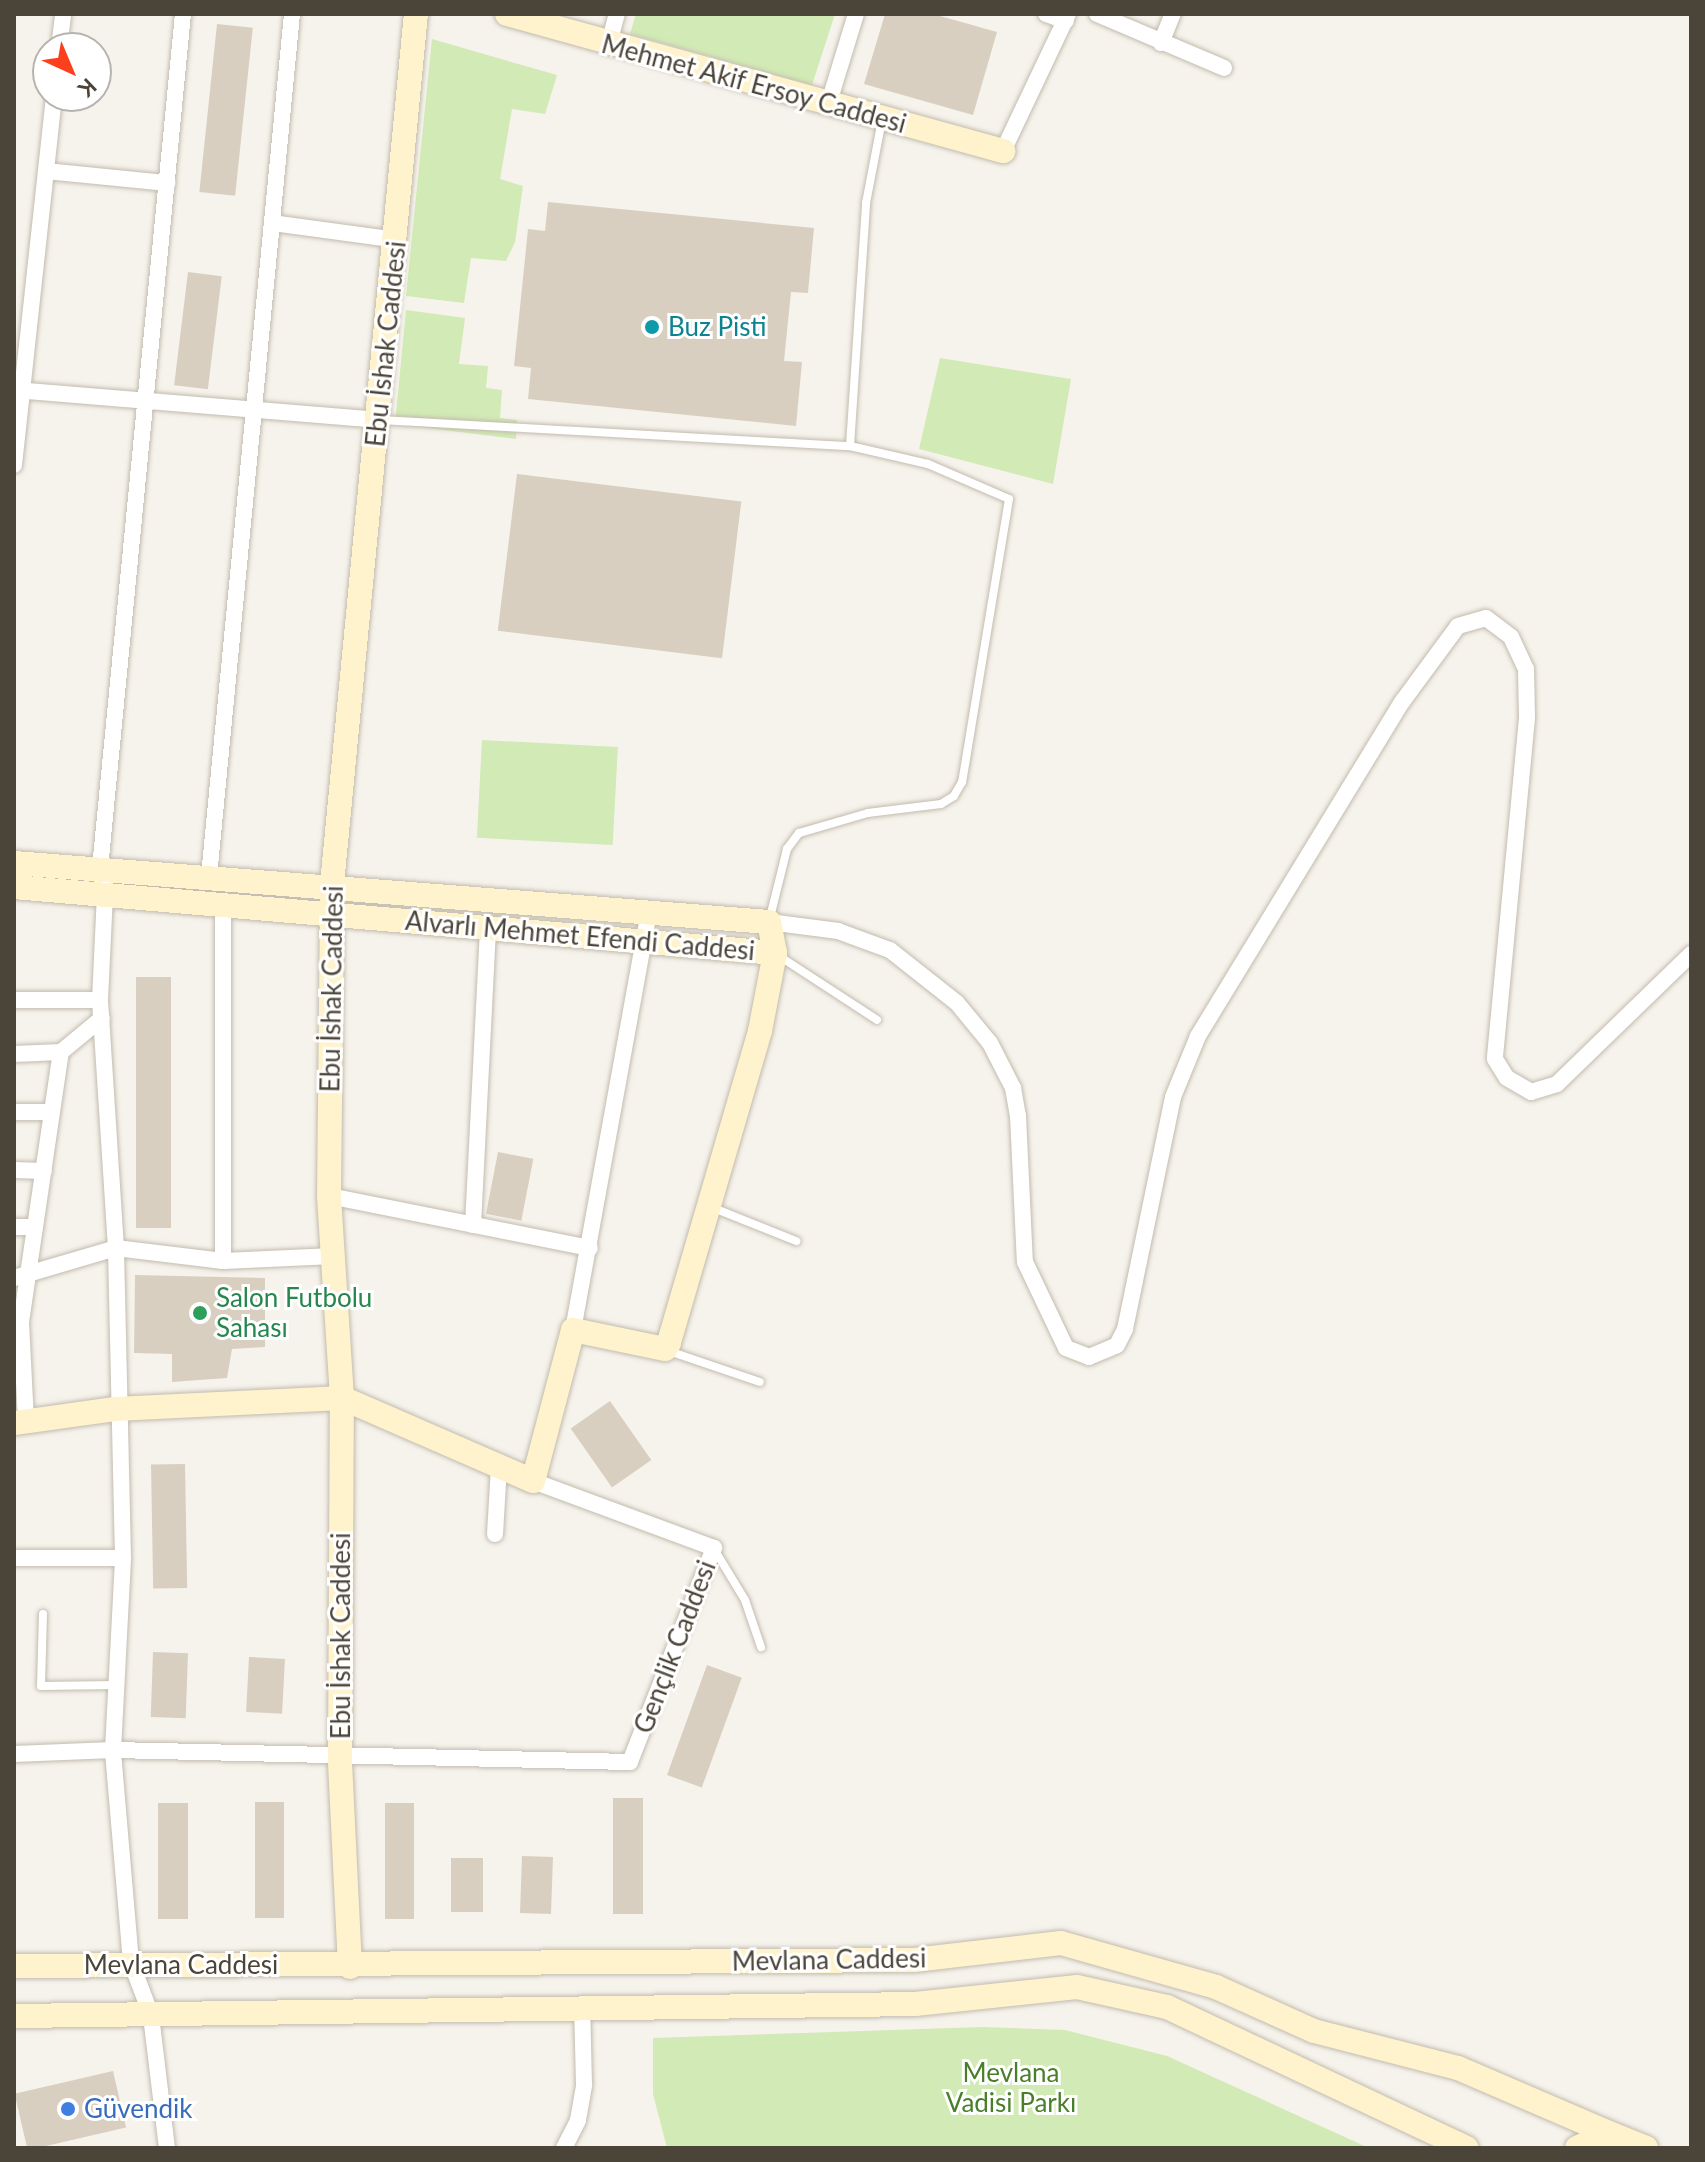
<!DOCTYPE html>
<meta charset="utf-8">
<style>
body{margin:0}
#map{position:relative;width:1705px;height:2162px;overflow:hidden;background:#f6f3ec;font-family:Lato,sans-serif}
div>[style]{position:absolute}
.green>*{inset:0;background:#d2eab5;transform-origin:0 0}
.building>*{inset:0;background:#d8cfc1;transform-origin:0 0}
.roads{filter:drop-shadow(0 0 2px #c2bbae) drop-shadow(0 0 2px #c2bbae)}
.lane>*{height:8px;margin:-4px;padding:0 4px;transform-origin:4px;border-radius:4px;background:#fff}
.street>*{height:16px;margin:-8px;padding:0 8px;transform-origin:8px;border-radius:8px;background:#fff}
.secondary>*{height:24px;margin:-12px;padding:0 12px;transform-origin:12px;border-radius:12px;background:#fff3cd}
.dots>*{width:22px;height:22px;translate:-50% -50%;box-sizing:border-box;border:4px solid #fff;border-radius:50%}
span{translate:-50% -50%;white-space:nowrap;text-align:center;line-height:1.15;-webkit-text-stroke:6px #fff;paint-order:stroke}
.street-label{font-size:26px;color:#4b4439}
.culture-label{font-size:26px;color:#0d838f}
.left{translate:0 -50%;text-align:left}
.leisure-label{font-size:26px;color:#27864d}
.park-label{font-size:26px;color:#4a7f2a}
.shop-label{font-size:26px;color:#366cbe}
.frame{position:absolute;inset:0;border:16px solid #4b4439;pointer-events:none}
.north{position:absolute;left:32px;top:32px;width:80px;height:80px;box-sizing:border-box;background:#fff;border:2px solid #b7b4b0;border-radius:50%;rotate:136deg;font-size:22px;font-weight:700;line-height:32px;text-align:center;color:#4b4439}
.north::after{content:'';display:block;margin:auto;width:28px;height:36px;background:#fc3f1d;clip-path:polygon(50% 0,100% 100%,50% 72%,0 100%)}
</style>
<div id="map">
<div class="green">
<i style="clip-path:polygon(636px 14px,835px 14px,812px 85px,630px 34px)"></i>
<i style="clip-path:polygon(432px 39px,557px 75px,545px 114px,512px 109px,500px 179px,523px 186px,515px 242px,506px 261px,471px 258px,464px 303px,406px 296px)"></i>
<i style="clip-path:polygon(406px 310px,465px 318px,459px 364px,488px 366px,486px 388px,502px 390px,500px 418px,517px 420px,516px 439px,395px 424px)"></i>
<i style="clip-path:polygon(940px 358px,1071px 379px,1053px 484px,919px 449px)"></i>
<i style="left:482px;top:740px;width:136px;height:98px;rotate:3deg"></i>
<i style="clip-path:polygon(982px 2027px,1065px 2030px,1167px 2056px,1369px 2148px,667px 2148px,653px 2094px,653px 2038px)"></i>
</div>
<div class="building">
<i style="clip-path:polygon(885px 14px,933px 14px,997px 32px,973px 115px,864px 84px)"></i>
<i style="left:217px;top:24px;width:36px;height:169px;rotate:6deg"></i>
<i style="clip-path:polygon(548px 202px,814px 228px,808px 293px,791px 292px,784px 361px,802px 362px,796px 426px,528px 399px,531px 368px,514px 366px,528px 229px,545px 231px)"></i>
<i style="left:188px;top:272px;width:34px;height:114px;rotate:7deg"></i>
<i style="left:517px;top:474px;width:226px;height:158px;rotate:7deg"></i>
<i style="left:136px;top:977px;width:35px;height:251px"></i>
<i style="left:498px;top:1152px;width:36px;height:63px;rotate:11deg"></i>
<i style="clip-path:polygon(135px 1275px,265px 1278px,265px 1347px,232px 1349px,227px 1378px,172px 1382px,172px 1354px,134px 1353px)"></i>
<i style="left:610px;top:1401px;width:72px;height:48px;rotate:55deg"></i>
<i style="left:185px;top:1464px;width:124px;height:34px;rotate:89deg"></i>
<i style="left:153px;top:1652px;width:35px;height:65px;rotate:2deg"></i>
<i style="left:249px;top:1657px;width:36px;height:55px;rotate:3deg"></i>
<i style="left:707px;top:1665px;width:37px;height:117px;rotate:20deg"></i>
<i style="left:613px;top:1798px;width:30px;height:116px"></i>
<i style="left:255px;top:1802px;width:29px;height:116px"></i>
<i style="left:188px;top:1803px;width:116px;height:30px;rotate:90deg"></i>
<i style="left:385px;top:1803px;width:29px;height:116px"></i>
<i style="left:522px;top:1856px;width:31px;height:57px;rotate:2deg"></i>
<i style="left:451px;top:1858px;width:32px;height:54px"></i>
<i style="left:113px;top:2071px;width:58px;height:101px;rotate:77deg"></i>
</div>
<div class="roads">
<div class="lane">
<i style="left:380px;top:420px;width:471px;rotate:3.2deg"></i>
<i style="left:850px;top:446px;width:80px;rotate:13deg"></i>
<i style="left:928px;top:464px;width:88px;rotate:23.4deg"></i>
<i style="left:1009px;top:499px;width:287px;rotate:99.4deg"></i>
<i style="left:962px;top:782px;width:16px;rotate:120deg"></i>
<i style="left:954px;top:796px;width:15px;rotate:148deg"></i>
<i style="left:941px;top:804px;width:74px;rotate:173deg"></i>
<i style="left:868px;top:813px;width:72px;rotate:163.8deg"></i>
<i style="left:799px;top:833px;width:20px;rotate:127deg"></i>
<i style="left:787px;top:849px;width:74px;rotate:104deg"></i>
<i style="left:850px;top:446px;width:244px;rotate:-86.2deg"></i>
<i style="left:866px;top:203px;width:85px;rotate:-79.1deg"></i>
<i style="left:779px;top:956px;width:117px;rotate:33.1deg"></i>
<i style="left:711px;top:1207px;width:92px;rotate:21.8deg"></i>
<i style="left:666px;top:1350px;width:99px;rotate:18.8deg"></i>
<i style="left:714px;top:1549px;width:60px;rotate:58.7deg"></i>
<i style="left:745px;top:1600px;width:50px;rotate:71.2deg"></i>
<i style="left:43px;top:1614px;width:72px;rotate:91.6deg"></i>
<i style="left:41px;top:1686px;width:75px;rotate:-0.8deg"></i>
</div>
<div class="street">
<i style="left:1046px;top:14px;width:21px;rotate:19deg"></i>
<i style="left:1097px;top:14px;width:138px;rotate:23deg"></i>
<i style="left:1161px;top:43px;width:31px;rotate:-68deg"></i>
<i style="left:608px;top:47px;width:34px;rotate:-75deg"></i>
<i style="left:59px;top:48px;width:34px;rotate:-83deg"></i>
<i style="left:830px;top:99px;width:89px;rotate:-73deg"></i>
<i style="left:1003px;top:151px;width:152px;rotate:-64.6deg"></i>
<i style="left:46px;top:171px;width:122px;rotate:5.7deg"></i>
<i style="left:272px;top:223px;width:127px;rotate:7.7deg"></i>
<i style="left:14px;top:390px;width:365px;rotate:4.7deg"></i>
<i style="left:14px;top:465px;width:371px;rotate:-83.8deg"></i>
<i style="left:209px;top:876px;width:866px;rotate:-84.5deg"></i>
<i style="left:223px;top:906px;width:355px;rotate:90deg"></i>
<i style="left:769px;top:922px;width:70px;rotate:7.4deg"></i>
<i style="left:838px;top:931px;width:55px;rotate:20.1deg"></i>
<i style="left:890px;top:950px;width:85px;rotate:38.3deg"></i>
<i style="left:957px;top:1003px;width:52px;rotate:50.5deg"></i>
<i style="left:990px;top:1043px;width:51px;rotate:62.9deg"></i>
<i style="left:1013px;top:1088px;width:28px;rotate:80deg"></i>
<i style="left:1018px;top:1116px;width:146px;rotate:87.3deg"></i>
<i style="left:1025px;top:1262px;width:95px;rotate:64.5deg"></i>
<i style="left:1066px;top:1348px;width:25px;rotate:21deg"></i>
<i style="left:1089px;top:1357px;width:30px;rotate:-23deg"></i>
<i style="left:1117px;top:1345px;width:18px;rotate:-63deg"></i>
<i style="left:1125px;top:1329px;width:237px;rotate:-78.3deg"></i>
<i style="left:1173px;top:1097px;width:66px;rotate:-67.7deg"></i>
<i style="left:1198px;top:1036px;width:391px;rotate:-58.6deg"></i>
<i style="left:1402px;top:702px;width:94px;rotate:-53.6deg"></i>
<i style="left:1458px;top:626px;width:29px;rotate:-16deg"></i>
<i style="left:1486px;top:618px;width:31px;rotate:37deg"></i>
<i style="left:1511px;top:637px;width:35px;rotate:65deg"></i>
<i style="left:1526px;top:669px;width:49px;rotate:88.8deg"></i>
<i style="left:1527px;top:718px;width:342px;rotate:95.4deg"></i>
<i style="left:1495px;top:1059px;width:22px;rotate:58deg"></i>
<i style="left:1507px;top:1078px;width:28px;rotate:30deg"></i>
<i style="left:1531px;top:1092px;width:27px;rotate:-17deg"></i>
<i style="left:1557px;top:1084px;width:187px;rotate:-44.1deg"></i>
<i style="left:14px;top:1000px;width:86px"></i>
<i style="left:14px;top:1054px;width:47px;rotate:-2.4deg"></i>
<i style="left:14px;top:1112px;width:38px"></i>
<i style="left:14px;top:1170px;width:30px;rotate:2deg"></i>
<i style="left:329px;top:1196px;width:266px;rotate:11.3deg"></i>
<i style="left:473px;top:1225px;width:298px;rotate:-87.1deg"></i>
<i style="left:14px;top:1227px;width:21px"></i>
<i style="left:14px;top:1278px;width:106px;rotate:-16.4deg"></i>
<i style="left:116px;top:1248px;width:108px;rotate:6.9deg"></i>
<i style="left:223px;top:1261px;width:111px;rotate:-2.6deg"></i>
<i style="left:573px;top:1330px;width:426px;rotate:-79.7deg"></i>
<i style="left:26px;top:1421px;width:99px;rotate:-92.9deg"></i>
<i style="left:21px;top:1322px;width:273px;rotate:-81.6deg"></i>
<i style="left:61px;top:1052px;width:53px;rotate:-39.7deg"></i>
<i style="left:495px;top:1534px;width:67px;rotate:-86.6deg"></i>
<i style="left:14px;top:1558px;width:109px"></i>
<i style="left:14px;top:1754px;width:99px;rotate:-2.3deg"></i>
<i style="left:113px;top:1750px;width:517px;rotate:1.33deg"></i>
<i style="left:630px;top:1762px;width:230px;rotate:-68.6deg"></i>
<i style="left:714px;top:1548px;width:193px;rotate:-159.7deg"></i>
<i style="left:167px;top:2148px;width:134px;rotate:-96.9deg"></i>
<i style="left:151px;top:2015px;width:57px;rotate:-110.7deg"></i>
<i style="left:131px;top:1962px;width:213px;rotate:-94.9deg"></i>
<i style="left:113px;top:1750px;width:192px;rotate:-87deg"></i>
<i style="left:123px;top:1558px;width:310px;rotate:-91.3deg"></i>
<i style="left:116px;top:1248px;width:249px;rotate:-93.7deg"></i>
<i style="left:100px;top:1000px;width:106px;rotate:-87.3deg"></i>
<i style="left:105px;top:894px;width:26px;rotate:-101deg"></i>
<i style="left:100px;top:868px;width:858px;rotate:-84.45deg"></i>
<i style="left:564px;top:2148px;width:31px;rotate:-63deg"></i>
<i style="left:578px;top:2120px;width:36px;rotate:-80deg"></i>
<i style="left:584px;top:2085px;width:80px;rotate:-91.4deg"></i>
</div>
<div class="secondary">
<i style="left:507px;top:14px;width:515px;rotate:15.44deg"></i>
<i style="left:14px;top:863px;width:757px;rotate:4.47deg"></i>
<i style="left:769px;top:922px;width:32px;rotate:79deg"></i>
<i style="left:775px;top:953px;width:79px;rotate:100.9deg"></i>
<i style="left:760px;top:1031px;width:325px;rotate:106.3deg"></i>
<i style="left:669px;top:1343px;width:7px;rotate:124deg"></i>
<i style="left:665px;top:1349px;width:94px;rotate:-168.3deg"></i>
<i style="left:573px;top:1330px;width:156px;rotate:104.8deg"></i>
<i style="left:533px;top:1481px;width:208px;rotate:-156.5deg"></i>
<i style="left:342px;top:1398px;width:227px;rotate:177.2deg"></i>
<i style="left:115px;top:1409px;width:102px;rotate:172.1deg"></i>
<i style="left:14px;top:887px;width:764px;rotate:4.96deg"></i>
<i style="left:14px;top:1966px;width:900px;rotate:-0.38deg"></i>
<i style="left:914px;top:1960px;width:148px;rotate:-6.6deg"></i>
<i style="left:1061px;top:1943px;width:161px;rotate:15.8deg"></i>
<i style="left:1216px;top:1987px;width:107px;rotate:24.2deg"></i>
<i style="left:1314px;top:2031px;width:149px;rotate:14.4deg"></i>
<i style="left:1458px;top:2068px;width:164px;rotate:23.3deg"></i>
<i style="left:350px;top:1967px;width:208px;rotate:-92.8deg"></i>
<i style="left:340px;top:1759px;width:361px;rotate:-89.7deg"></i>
<i style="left:342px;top:1398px;width:202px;rotate:-93.7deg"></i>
<i style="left:329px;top:1196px;width:312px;rotate:-89.4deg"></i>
<i style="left:332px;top:884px;width:874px;rotate:-84.49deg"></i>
<i style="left:14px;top:2016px;width:901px;rotate:-0.76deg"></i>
<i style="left:915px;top:2004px;width:163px;rotate:-6deg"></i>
<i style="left:1077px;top:1987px;width:92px;rotate:12.5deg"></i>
<i style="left:1167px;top:2007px;width:331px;rotate:25.2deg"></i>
<i style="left:1577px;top:2148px;width:35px;rotate:-25deg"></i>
<i style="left:1609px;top:2133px;width:40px;rotate:22deg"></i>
</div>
</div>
<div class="dots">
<i style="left:652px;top:327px;background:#0f9aa8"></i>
<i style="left:200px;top:1313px;background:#2e9e5b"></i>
<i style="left:68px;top:2109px;background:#3f7fe0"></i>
</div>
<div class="street-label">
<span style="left:754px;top:84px;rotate:15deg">Mehmet Akif Ersoy Caddesi</span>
<span style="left:386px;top:344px;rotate:-84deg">Ebu İshak Caddesi</span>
<span style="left:580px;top:936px;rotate:5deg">Alvarlı Mehmet Efendi Caddesi</span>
<span style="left:332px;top:989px;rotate:-89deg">Ebu İshak Caddesi</span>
<span style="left:341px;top:1636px;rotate:-90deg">Ebu İshak Caddesi</span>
<span style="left:675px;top:1647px;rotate:-69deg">Gençlik Caddesi</span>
<span style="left:829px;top:1960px;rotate:-1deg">Mevlana Caddesi</span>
<span style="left:181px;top:1965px">Mevlana Caddesi</span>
</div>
<div class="culture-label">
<span class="left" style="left:668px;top:327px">Buz Pisti</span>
</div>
<div class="leisure-label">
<span class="left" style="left:216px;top:1313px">Salon Futbolu<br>Sahası</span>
</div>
<div class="park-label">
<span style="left:1011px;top:2088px">Mevlana<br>Vadisi Parkı</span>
</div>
<div class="shop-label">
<span class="left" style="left:84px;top:2109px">Güvendik</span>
</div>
<div class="frame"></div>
<div class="north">K</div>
</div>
